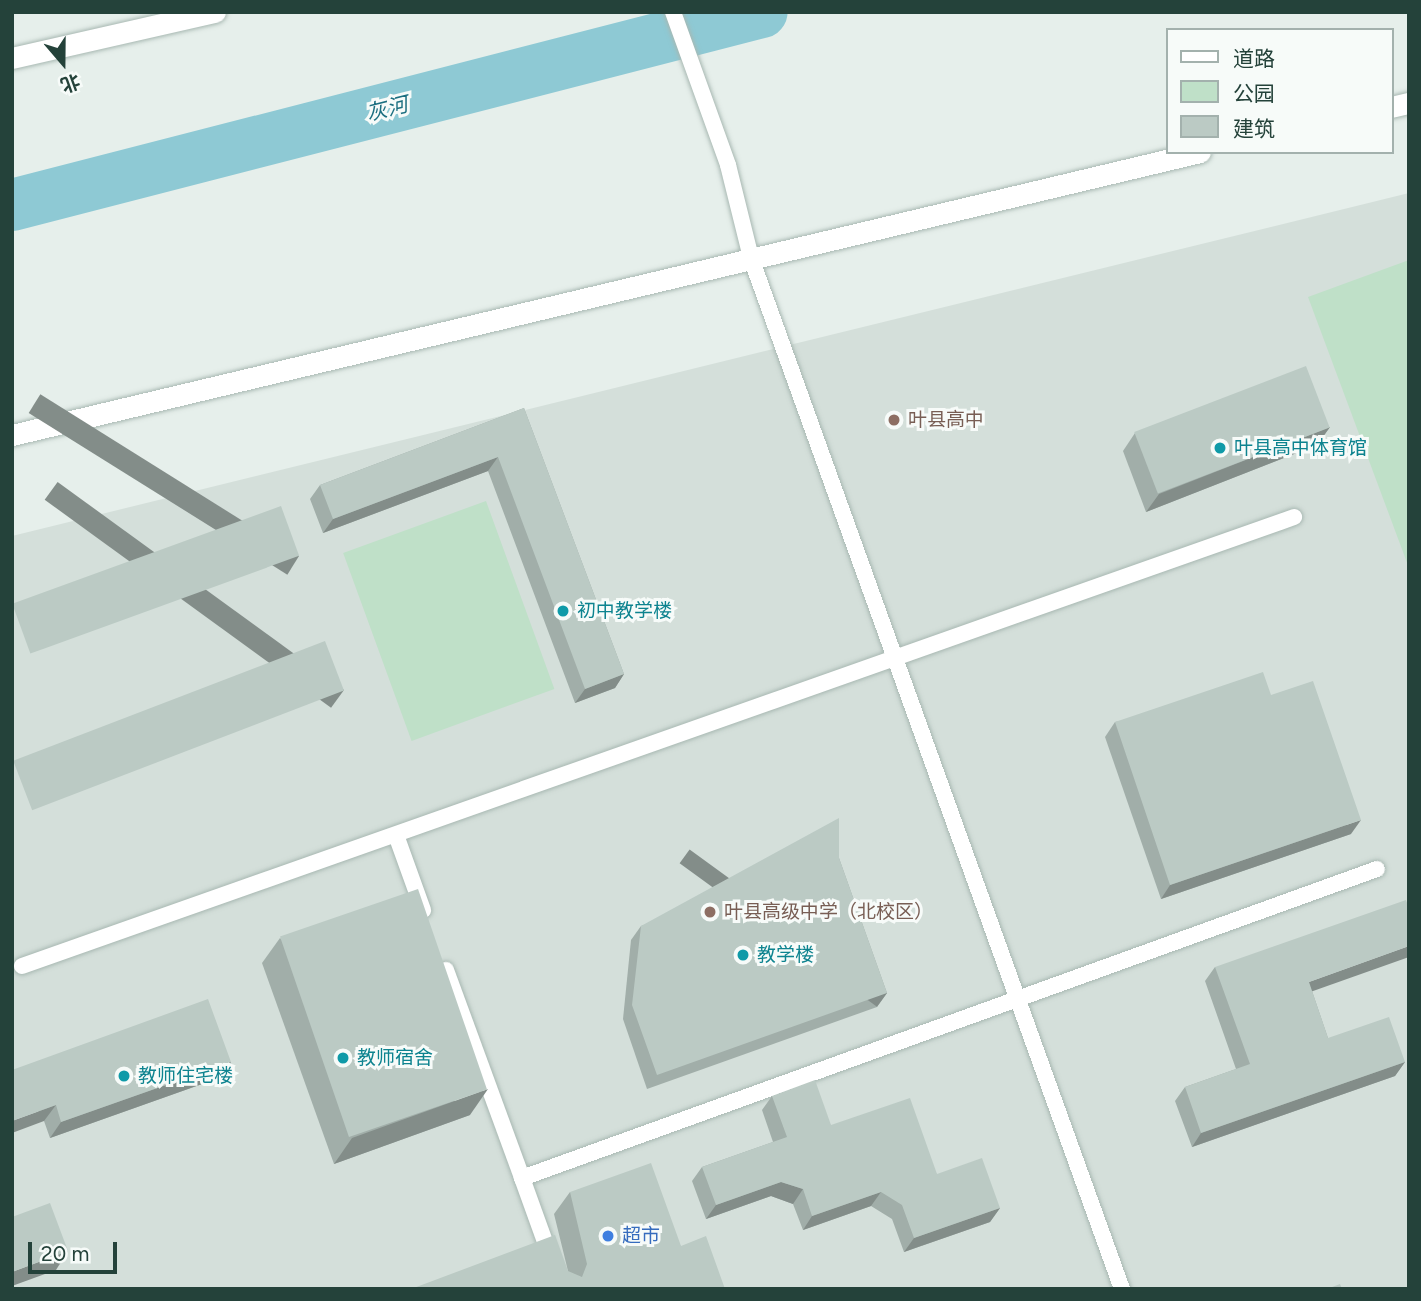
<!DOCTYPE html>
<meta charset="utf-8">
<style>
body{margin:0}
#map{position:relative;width:1421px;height:1301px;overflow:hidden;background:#e6efeb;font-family:Figtree,"Noto Sans SC",sans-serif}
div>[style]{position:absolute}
.built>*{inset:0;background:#d4dfda}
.green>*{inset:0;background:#bfe0c8;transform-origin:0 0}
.river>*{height:52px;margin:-26px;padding:0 26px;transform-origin:26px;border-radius:26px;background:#8ec9d4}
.roads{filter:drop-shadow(0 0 2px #a8b8b2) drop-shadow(0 0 2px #a8b8b2)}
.service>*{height:16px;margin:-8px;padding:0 8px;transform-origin:8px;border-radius:8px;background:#fff}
.minor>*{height:21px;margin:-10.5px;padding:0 10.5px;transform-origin:10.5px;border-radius:10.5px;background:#fff}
.tertiary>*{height:21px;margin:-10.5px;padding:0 10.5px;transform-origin:10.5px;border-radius:10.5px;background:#fff}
.wall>*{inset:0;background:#a1aea9}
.shaded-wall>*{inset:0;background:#838d89;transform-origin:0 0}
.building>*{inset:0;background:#bbcac4;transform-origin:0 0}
.dots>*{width:19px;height:19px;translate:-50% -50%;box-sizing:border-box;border:4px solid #f7fbf9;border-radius:50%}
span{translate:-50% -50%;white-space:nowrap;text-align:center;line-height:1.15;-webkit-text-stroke:6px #f7fbf9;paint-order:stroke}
.education-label{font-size:19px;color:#785e54}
.left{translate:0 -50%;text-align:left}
.culture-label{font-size:19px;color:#0d838f}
.shop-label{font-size:19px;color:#366cbe}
.water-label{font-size:21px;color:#1c6f80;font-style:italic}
.frame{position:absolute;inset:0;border:14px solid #24423a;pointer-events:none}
.legend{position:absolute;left:1166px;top:28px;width:228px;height:126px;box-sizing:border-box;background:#f7fbf9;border:2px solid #a3b1ad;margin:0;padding:9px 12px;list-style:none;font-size:21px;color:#24423a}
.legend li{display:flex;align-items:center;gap:14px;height:35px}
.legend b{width:35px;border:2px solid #a3b1ad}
.north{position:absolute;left:28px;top:28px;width:70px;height:70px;-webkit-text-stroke:5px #f7fbf9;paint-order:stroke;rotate:160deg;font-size:19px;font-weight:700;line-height:28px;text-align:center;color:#24423a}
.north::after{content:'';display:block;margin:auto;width:24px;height:32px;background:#24423a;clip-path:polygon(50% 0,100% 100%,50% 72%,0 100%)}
.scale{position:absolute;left:28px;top:1242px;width:89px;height:32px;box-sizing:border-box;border:4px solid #24423a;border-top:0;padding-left:9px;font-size:21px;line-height:24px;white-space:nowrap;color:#24423a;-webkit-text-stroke:5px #f7fbf9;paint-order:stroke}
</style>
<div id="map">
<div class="built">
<i style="clip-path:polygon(1409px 193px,1409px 1289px,12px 1289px,12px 536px)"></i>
</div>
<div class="green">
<i style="clip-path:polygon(1409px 260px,1409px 568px,1308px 297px)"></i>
<i style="left:486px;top:501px;width:200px;height:152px;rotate:70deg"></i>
</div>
<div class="river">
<i style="left:12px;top:205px;width:774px;rotate:-14.43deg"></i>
</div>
<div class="roads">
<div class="service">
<i style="left:673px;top:12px;width:163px;rotate:70.2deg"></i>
<i style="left:728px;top:165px;width:96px;rotate:76.1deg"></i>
<i style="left:751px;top:258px;width:1096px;rotate:70.21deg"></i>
<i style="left:396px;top:835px;width:80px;rotate:70.2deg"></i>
<i style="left:22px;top:966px;width:1349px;rotate:-19.44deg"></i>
<i style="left:446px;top:970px;width:221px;rotate:69.9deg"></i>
<i style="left:562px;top:1289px;width:118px;rotate:-109.8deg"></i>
<i style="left:522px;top:1178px;width:909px;rotate:-19.87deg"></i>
</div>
<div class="minor">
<i style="left:12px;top:58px;width:208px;rotate:-12.8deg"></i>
</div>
<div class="tertiary">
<i style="left:1391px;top:107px;width:18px;rotate:-13deg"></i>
<i style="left:12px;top:435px;width:1221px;rotate:-13.4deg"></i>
</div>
</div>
<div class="wall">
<i style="clip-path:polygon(524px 408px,624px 674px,615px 688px,575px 703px,488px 471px,323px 533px,310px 499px,320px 485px)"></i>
<i style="clip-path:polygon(1330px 427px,1317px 445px,1146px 512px,1123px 451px,1135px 433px)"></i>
<i style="clip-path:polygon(1271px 695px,1351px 834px,1161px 899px,1105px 737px,1115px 722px)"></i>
<i style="clip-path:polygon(839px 858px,887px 993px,877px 1007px,647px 1089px,623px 1019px,631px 940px,641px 926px)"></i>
<i style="clip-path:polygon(280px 938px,470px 1115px,334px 1164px,262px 963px)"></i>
<i style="clip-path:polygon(1215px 967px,1312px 991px,1328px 1038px,1405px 1062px,1395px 1076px,1192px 1147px,1175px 1101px,1185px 1087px,1236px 1069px,1205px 981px)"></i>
<i style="clip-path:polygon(231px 1062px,219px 1078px,50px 1138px,44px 1121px,12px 1070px)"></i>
<i style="clip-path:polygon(772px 1096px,831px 1125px,937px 1174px,1000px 1208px,990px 1222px,904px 1252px,892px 1219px,871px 1206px,803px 1230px,793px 1204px,771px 1196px,706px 1219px,692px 1181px,702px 1167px,773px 1142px,762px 1110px)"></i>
<i style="clip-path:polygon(570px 1192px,681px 1246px,725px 1289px,411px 1289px,568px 1271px,554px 1214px)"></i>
</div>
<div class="shaded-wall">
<i style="clip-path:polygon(1330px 427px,1317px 445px,1146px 512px,1159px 494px)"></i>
<i style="clip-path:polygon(498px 457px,488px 471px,323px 533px,333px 519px)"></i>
<i style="left:299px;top:556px;width:22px;height:305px;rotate:122deg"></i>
<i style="clip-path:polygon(624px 674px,615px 688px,575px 703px,585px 689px)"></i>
<i style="left:344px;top:690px;width:22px;height:354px;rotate:126deg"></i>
<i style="clip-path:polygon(1361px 820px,1351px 834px,1161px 899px,1170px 885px)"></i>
<i style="clip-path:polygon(1409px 946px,1409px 957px,1299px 996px,1309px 982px)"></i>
<i style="left:887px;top:993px;width:17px;height:244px;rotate:126deg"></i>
<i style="clip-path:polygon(231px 1062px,219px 1078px,50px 1138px,61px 1122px)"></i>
<i style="clip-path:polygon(1405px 1062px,1395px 1076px,1192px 1147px,1201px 1133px)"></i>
<i style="clip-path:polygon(488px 1089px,470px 1115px,334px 1164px,352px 1138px)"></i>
<i style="clip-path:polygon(56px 1105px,44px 1121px,12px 1133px,12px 1121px)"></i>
<i style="clip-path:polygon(781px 1182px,803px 1189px,793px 1204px,771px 1196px,706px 1219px,716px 1205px)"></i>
<i style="clip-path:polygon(881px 1192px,871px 1206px,803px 1230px,812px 1216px)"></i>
<i style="clip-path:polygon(1000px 1208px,990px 1222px,904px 1252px,914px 1238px)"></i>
<i style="clip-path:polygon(68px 1251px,56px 1270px,12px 1286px,12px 1272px)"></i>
</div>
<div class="building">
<i style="left:1306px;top:366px;width:66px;height:184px;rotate:69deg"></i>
<i style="clip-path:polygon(524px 408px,624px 674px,585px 689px,498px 457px,333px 519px,320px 485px)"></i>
<i style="left:281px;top:506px;width:53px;height:286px;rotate:70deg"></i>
<i style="left:325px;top:641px;width:53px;height:334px;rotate:69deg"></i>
<i style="clip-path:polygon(1263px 672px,1271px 695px,1313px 681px,1361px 820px,1170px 885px,1115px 722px)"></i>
<i style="clip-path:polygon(839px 818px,839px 858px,887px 993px,657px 1075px,632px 1005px,641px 926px)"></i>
<i style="left:418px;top:889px;width:212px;height:146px;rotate:71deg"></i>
<i style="clip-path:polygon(1406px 900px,1409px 908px,1409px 946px,1309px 982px,1328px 1038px,1389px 1017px,1405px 1062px,1201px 1133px,1185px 1087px,1250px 1064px,1215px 967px)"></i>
<i style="clip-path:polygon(208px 999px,231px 1062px,61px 1122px,56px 1105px,12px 1121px,12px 1070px)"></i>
<i style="clip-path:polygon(815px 1080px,831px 1125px,910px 1098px,937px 1174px,982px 1158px,1000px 1208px,914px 1238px,902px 1205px,881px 1192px,812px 1216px,803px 1189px,781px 1182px,716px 1205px,702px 1167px,787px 1137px,772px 1096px)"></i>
<i style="clip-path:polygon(651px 1163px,681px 1246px,706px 1236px,725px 1289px,604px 1289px,604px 1288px,601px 1289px,411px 1289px,555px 1235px,568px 1271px,582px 1277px,587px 1264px,570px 1192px)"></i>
<i style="clip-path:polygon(50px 1203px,68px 1251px,12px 1272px,12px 1217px)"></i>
<i style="clip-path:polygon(1340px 1284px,1342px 1289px,1327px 1289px)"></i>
</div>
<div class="dots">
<i style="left:894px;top:420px;background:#8d6e63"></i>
<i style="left:1220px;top:448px;background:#0f9aa8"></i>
<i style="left:563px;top:611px;background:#0f9aa8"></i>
<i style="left:710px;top:912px;background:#8d6e63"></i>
<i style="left:743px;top:955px;background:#0f9aa8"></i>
<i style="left:343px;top:1058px;background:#0f9aa8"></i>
<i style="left:124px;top:1076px;background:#0f9aa8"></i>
<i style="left:608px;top:1236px;background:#3f7fe0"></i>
</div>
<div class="education-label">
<span class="left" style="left:908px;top:420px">叶县高中</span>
<span class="left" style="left:724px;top:912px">叶县高级中学（北校区）</span>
</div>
<div class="culture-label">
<span class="left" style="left:1234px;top:448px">叶县高中体育馆</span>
<span class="left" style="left:577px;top:611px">初中教学楼</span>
<span class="left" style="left:757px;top:955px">教学楼</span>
<span class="left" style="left:357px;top:1058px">教师宿舍</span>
<span class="left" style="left:138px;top:1076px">教师住宅楼</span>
</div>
<div class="shop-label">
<span class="left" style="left:622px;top:1236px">超市</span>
</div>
<div class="water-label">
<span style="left:387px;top:109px;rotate:-14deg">灰河</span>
</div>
<div class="frame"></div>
<ul class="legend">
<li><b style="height:9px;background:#fff"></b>道路</li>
<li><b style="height:19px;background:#bfe0c8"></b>公园</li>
<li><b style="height:19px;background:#bbcac4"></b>建筑</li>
</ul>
<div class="north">北</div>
<div class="scale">20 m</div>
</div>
